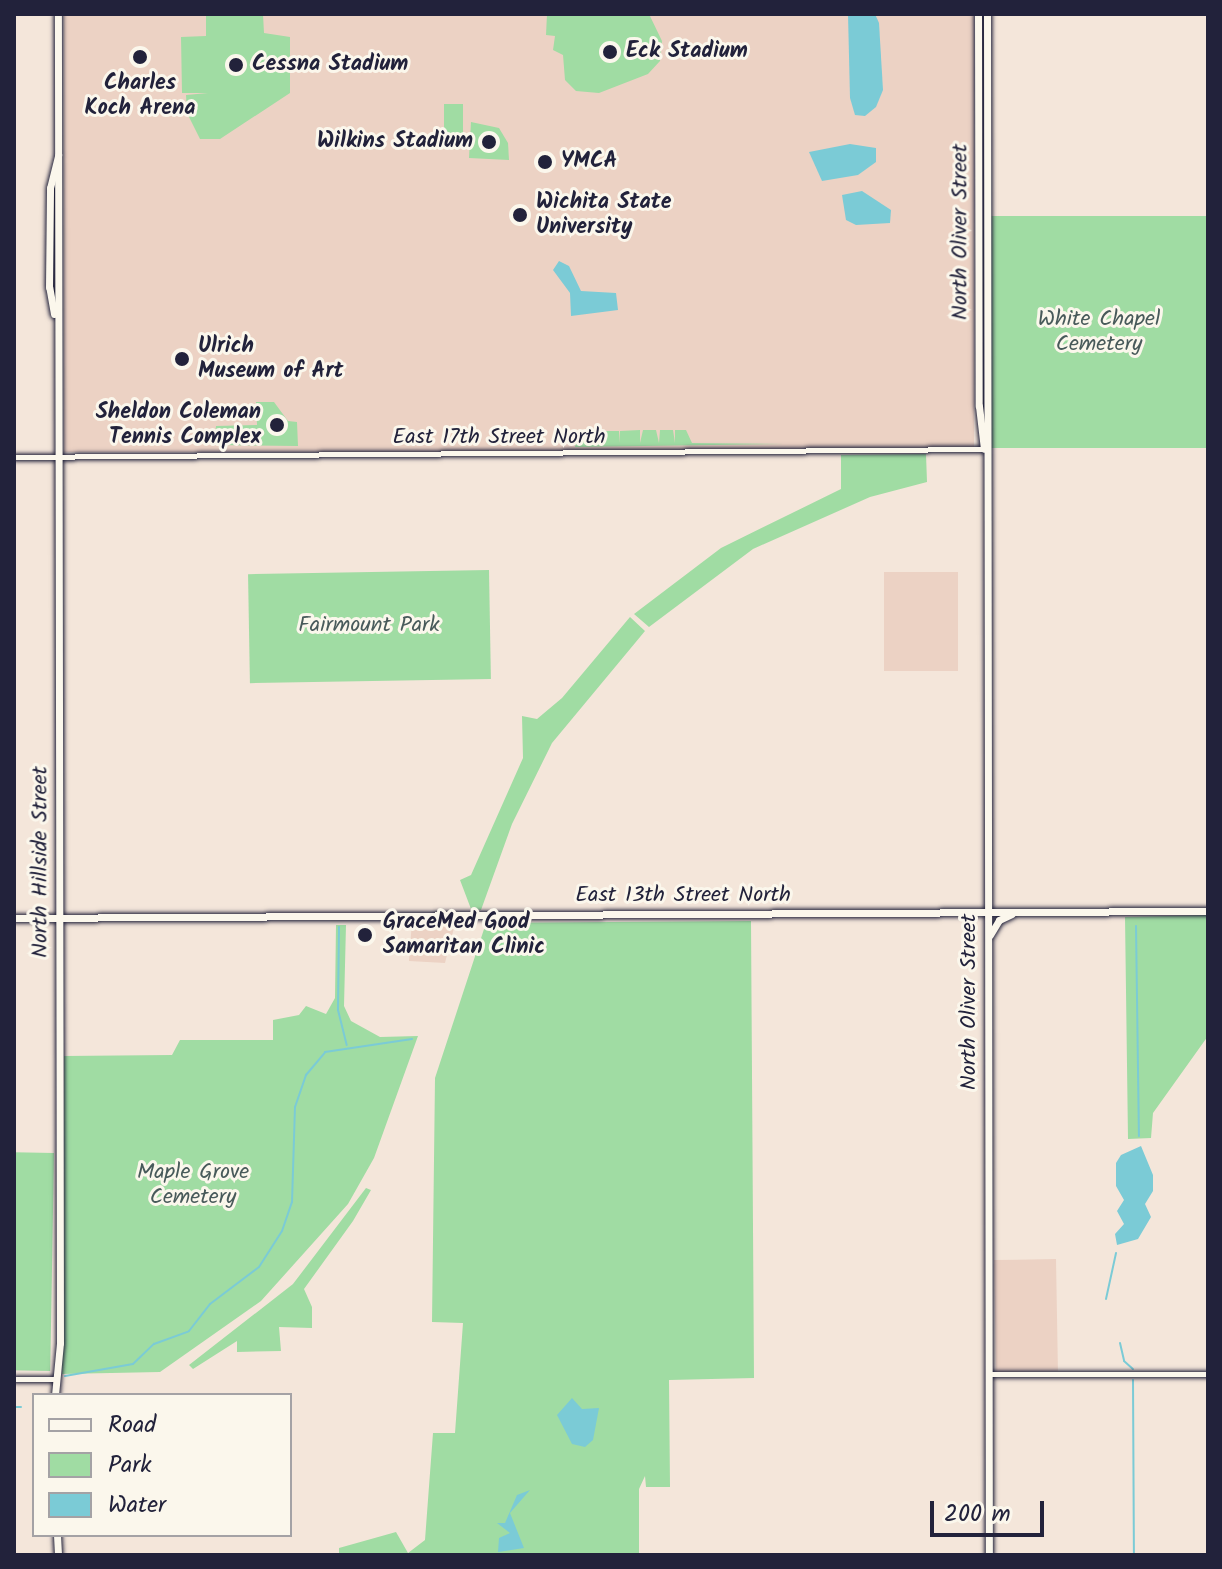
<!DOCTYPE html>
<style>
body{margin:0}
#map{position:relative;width:1222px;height:1569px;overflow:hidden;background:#f4e6da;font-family:Kalam,sans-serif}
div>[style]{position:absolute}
.built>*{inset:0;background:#ecd2c4;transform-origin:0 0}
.green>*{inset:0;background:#a0dca3;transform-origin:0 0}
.water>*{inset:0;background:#7bcbd6}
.stream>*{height:2px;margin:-1px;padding:0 1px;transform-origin:1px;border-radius:1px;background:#7bcbd6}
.roads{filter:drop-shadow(0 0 2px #22223b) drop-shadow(0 0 2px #22223b)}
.minor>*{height:5px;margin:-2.5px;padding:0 2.5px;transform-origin:2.5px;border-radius:2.5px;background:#fbf7ec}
.major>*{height:7px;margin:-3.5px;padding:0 3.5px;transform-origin:3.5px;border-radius:3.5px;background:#fbf7ec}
.dots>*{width:22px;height:22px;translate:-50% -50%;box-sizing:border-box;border:4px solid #fbf7ec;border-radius:50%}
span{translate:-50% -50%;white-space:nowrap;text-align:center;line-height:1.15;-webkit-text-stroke:6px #fbf7ec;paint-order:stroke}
.poi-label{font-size:22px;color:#22223b;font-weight:700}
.left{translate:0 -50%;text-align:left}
.right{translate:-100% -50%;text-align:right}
.street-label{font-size:22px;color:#22223b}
.park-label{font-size:22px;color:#485a5a}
.frame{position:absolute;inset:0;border:16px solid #22223b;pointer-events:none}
.legend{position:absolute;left:32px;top:1393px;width:260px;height:144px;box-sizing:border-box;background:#fbf7ec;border:2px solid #a4a2a5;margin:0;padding:10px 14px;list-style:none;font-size:24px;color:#22223b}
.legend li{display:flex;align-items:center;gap:16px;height:40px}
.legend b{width:40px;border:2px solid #a4a2a5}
.scale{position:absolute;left:930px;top:1501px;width:114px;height:36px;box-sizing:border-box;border:4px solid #22223b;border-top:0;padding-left:10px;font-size:24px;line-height:28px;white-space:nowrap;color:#22223b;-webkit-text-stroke:6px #fbf7ec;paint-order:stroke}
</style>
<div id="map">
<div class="built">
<i style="left:64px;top:14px;width:910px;height:438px"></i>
<i style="left:884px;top:572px;width:74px;height:99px"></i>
<i style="clip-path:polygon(456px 920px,445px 963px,409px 961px,412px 921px)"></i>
<i style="left:1056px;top:1259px;width:112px;height:62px;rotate:89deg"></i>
</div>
<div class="green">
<i style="clip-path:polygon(206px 14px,263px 14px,264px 33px,290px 37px,290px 93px,220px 139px,200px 139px,187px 113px,186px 95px,208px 93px,182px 93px,181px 37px,206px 36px)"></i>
<i style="clip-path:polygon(547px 14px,649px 14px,662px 41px,660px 61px,648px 74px,599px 93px,576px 91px,565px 80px,563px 55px,553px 50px,555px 36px,546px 35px)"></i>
<i style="left:444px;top:104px;width:19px;height:42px"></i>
<i style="clip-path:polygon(471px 122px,499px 128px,508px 143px,509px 160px,469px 158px)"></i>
<i style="left:989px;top:216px;width:219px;height:232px"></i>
<i style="clip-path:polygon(256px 402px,274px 402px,288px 421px,297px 422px,298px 446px,214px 445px,216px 426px,257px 425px)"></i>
<i style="clip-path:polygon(640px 430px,640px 443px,643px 430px,656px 430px,659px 443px,660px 430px,673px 430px,675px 443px,675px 430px,686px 430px,692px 443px,784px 444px,575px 447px,579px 431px,585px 431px,586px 444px,587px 431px,619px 431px,619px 443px,620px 431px)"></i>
<i style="clip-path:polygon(926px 454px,927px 482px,870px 497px,753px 549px,649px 627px,634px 614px,721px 548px,841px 489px,841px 455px)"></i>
<i style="left:489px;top:570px;width:109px;height:241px;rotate:89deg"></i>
<i style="clip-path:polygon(630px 617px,645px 631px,552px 743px,512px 824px,481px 910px,471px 909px,460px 880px,471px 875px,523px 758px,522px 716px,537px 719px,562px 698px)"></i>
<i style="clip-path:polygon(1208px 915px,1208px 1036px,1153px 1113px,1151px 1138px,1128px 1139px,1125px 917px)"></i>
<i style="clip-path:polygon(751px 921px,754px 1378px,669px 1380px,670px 1487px,646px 1487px,645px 1476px,639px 1489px,639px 1555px,339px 1555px,339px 1548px,396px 1532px,408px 1553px,425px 1540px,433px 1433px,455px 1433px,463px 1323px,432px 1322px,435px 1078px,486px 923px)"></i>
<i style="clip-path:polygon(336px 925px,346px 925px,344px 1006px,351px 1021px,380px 1037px,418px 1036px,374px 1158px,348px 1204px,261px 1301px,160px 1372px,62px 1374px,64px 1056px,172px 1055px,180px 1040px,273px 1040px,273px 1020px,299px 1015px,306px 1006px,326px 1014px,335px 998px)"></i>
<i style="left:54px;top:1153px;width:218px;height:40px;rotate:91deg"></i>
<i style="clip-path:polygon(366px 1188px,371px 1190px,353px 1221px,304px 1289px,312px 1307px,312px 1328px,279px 1327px,281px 1351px,237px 1352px,237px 1341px,193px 1369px,189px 1365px,293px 1284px)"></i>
</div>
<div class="water">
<i style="clip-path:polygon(848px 14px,875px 14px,879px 23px,883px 90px,876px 107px,865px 116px,855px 115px,850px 98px)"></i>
<i style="clip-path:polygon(850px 144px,876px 148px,876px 162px,858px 175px,822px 181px,809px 152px)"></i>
<i style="clip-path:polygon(862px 191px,891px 210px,890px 223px,856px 225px,846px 220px,842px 195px)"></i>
<i style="clip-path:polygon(559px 261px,569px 266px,581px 291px,616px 293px,618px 310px,571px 316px,570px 293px,553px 270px)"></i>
<i style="clip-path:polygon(1141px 1146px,1153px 1175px,1153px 1191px,1145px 1204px,1151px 1217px,1138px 1239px,1117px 1245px,1115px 1234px,1124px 1224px,1117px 1211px,1124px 1200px,1116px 1186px,1116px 1163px,1121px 1155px)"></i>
<i style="clip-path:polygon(572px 1398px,582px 1409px,599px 1408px,593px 1440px,585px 1447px,572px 1444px,557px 1415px)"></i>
<i style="clip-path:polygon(530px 1490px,510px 1513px,524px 1548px,498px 1552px,499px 1538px,510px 1533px,497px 1523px,505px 1523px,517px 1495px)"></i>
</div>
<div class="stream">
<i style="left:1136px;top:926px;width:210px;rotate:89.2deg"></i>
<i style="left:339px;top:927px;width:83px;rotate:90.7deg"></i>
<i style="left:338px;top:1010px;width:36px;rotate:76deg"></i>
<i style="left:1106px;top:1299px;width:47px;rotate:-77.7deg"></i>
<i style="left:1120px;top:1343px;width:18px;rotate:77deg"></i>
<i style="left:1124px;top:1361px;width:12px;rotate:42deg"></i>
<i style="left:65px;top:1376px;width:69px;rotate:-10deg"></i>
<i style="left:133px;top:1364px;width:29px;rotate:-44deg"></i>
<i style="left:154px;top:1344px;width:37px;rotate:-20deg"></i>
<i style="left:189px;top:1331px;width:34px;rotate:-52deg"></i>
<i style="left:210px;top:1304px;width:61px;rotate:-37.1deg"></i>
<i style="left:259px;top:1267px;width:43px;rotate:-57.4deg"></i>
<i style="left:282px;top:1231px;width:31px;rotate:-71deg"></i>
<i style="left:292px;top:1202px;width:95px;rotate:-88.2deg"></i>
<i style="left:295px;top:1107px;width:34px;rotate:-71deg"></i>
<i style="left:306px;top:1075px;width:30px;rotate:-50deg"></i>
<i style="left:325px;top:1052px;width:88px;rotate:-8.5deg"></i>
<i style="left:1133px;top:1380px;width:175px;rotate:89.7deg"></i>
<i style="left:14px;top:1407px;width:7px"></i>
</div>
<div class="roads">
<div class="minor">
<i style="left:14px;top:457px;width:970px;rotate:-0.47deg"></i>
<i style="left:990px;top:1374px;width:218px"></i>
<i style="left:14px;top:1379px;width:41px"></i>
</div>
<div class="major">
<i style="left:978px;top:14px;width:392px;rotate:89.9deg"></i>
<i style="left:979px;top:406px;width:43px;rotate:83.4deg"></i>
<i style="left:987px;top:14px;width:1541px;rotate:89.93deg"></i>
<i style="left:54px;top:314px;width:27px;rotate:-100deg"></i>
<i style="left:49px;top:287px;width:99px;rotate:-89.4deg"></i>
<i style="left:50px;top:188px;width:34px;rotate:-76deg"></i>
<i style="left:14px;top:918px;width:1194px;rotate:-0.34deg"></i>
<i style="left:990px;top:935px;width:17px;rotate:-59deg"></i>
<i style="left:999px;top:920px;width:14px;rotate:-25deg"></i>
<i style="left:55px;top:1395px;width:52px;rotate:-84.5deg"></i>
<i style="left:60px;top:1343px;width:1329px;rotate:-90.09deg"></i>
<i style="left:57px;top:1535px;width:20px;rotate:87deg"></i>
</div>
</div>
<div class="dots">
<i style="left:610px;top:52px;background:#22223b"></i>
<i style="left:140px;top:57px;background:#22223b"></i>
<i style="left:236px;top:65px;background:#22223b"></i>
<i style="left:489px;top:142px;background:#22223b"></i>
<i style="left:545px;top:162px;background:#22223b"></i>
<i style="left:520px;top:215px;background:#22223b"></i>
<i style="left:182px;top:359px;background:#22223b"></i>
<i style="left:277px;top:425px;background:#22223b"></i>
<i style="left:365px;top:935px;background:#22223b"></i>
</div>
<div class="poi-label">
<span class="left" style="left:626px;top:52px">Eck Stadium</span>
<span class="left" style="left:252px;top:65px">Cessna Stadium</span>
<span style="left:140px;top:96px">Charles<br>Koch Arena</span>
<span class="right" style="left:473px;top:142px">Wilkins Stadium</span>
<span class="left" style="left:561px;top:162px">YMCA</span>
<span class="left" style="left:536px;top:215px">Wichita State<br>University</span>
<span class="left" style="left:198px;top:359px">Ulrich<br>Museum of Art</span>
<span class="right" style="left:261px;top:425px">Sheldon Coleman<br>Tennis Complex</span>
<span class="left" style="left:383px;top:935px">GraceMed Good<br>Samaritan Clinic</span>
</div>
<div class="street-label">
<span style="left:961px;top:232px;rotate:-90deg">North Oliver Street</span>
<span style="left:499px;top:438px">East 17th Street North</span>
<span style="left:41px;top:862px;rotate:-90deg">North Hillside Street</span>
<span style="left:683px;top:896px">East 13th Street North</span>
<span style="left:970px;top:1002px;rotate:-90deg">North Oliver Street</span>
</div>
<div class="park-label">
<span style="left:1099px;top:332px">White Chapel<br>Cemetery</span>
<span style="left:369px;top:626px">Fairmount Park</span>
<span style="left:193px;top:1185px">Maple Grove<br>Cemetery</span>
</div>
<div class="frame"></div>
<ul class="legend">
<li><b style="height:10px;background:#fbf7ec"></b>Road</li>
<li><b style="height:22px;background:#a0dca3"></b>Park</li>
<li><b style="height:22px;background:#7bcbd6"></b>Water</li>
</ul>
<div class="scale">200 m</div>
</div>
